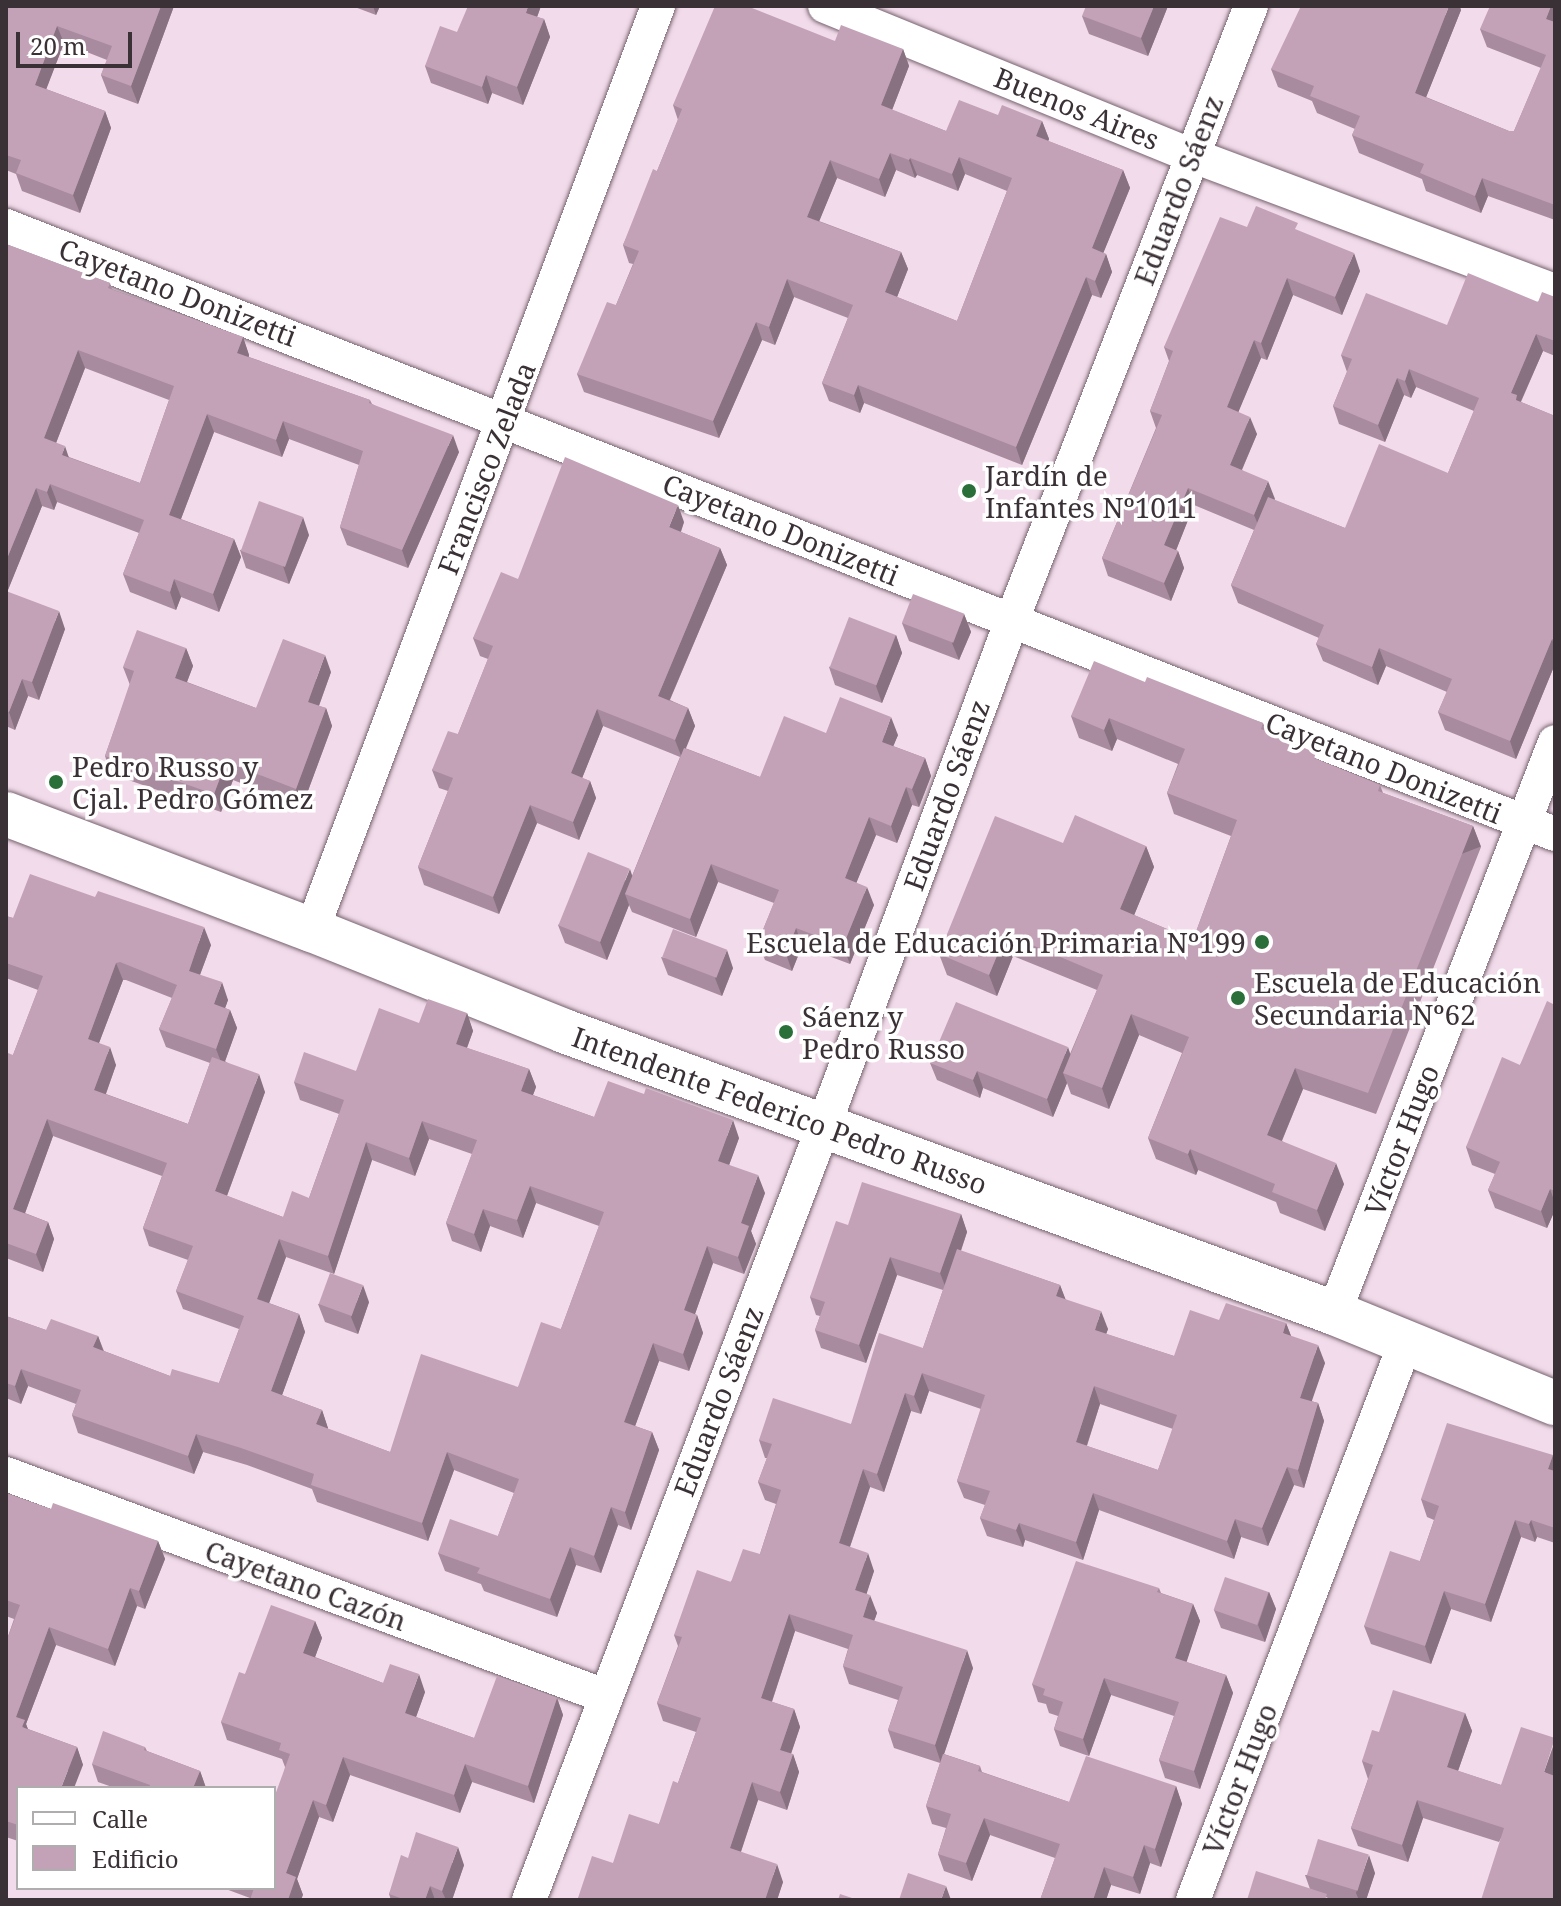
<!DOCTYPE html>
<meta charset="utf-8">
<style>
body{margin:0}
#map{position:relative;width:1561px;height:1906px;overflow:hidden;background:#f2dbea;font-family:"Noto Serif",serif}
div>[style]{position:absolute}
.roads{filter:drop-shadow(0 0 2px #76626f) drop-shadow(0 0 2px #76626f)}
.minor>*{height:34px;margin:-17px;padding:0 17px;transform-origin:17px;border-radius:17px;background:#fff}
.tertiary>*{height:44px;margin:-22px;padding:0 22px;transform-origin:22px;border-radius:22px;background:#fff}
.wall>*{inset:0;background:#a88b9e}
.shaded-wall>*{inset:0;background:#887181;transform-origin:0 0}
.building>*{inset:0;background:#c3a2b8;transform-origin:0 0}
.dots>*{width:22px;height:22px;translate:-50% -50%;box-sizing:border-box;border:4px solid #fff;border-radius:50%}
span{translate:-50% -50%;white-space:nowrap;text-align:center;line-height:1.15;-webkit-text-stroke:7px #fff;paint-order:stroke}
.street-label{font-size:28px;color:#3a3137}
.poi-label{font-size:28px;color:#3a3137}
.left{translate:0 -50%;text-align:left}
.right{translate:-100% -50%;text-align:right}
.frame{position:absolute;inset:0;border:8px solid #3a3137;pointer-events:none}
.legend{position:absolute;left:16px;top:1786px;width:260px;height:104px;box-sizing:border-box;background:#fff;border:2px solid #b0adaf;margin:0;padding:10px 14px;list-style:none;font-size:24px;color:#3a3137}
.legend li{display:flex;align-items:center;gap:16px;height:40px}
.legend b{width:40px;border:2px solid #b0adaf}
.scale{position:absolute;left:16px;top:32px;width:116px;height:36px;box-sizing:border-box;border:4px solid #3a3137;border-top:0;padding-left:10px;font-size:24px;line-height:28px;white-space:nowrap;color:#3a3137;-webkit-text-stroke:6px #fff;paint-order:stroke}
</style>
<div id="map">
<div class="roads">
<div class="minor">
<i style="left:825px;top:6px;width:395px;rotate:22.2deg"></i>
<i style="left:1191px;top:155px;width:389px;rotate:20.5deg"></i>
<i style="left:6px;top:226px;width:1664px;rotate:21.43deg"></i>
<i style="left:312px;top:930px;width:987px;rotate:-69.47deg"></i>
<i style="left:1334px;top:1313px;width:612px;rotate:-68.84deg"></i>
<i style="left:6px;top:1474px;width:639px;rotate:20.34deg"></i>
<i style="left:529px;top:1900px;width:829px;rotate:-69.16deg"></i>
<i style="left:824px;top:1125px;width:539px;rotate:-69.58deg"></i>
<i style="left:1012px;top:620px;width:659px;rotate:-68.73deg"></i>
<i style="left:1193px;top:1900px;width:595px;rotate:-69.13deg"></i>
</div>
<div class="tertiary">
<i style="left:6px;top:814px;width:327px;rotate:20.8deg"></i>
<i style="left:312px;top:930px;width:271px;rotate:21.8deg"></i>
<i style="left:564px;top:1031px;width:820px;rotate:20.11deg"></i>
<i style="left:1334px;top:1313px;width:239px;rotate:22.2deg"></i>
</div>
</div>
<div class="wall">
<i style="clip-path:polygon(6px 6px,174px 6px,138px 104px,108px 93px,101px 75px,107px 60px,64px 43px,46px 89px,105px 111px,111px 128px,80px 213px,22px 191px,16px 174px,6px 170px)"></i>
<i style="clip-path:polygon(352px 6px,380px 6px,376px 15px)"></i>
<i style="clip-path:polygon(541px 6px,537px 17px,544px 19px,550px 37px,523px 105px,492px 93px,488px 104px,431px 83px,425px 66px,457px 32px)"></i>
<i style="clip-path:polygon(1168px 6px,1148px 56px,1089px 34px,1082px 16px)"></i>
<i style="clip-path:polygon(1555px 6px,1555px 220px,1488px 196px,1481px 213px,1426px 191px,1422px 179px,1359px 153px,1352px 135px,1355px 129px,1317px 113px,1312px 101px,1278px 87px,1271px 69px,1461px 10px,1426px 97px,1509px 131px,1514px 131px,1541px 68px,1487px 47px,1480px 29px)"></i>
<i style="clip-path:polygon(evenodd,835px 41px,903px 49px,909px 66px,892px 110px,946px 131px,998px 115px,1042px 121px,1049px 139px,1048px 141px,1123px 170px,1130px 188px,1103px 253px,1106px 254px,1112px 272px,1101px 298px,1092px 295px,1022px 465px,864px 403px,860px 413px,829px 401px,822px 383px,848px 318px,794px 297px,775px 345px,762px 340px,719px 438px,584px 392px,577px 374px,616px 305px,633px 264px,629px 263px,623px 245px,657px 171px,678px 120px,673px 105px,835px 41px,896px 170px,915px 178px,917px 175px,958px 191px,965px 174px,1007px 191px,957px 321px,897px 297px,908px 269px,901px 252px,819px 221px,837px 178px,885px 197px,896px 170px)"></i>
<i style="clip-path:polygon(1247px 227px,1301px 232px,1360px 271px,1342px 315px,1293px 295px,1267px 360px,1261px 358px,1238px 412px,1257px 434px,1242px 470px,1274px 500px,1345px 528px,1448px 473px,1474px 411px,1416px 387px,1411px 398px,1404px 395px,1385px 442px,1339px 424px,1333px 406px,1347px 372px,1341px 355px,1555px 297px,1555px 356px,1543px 351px,1521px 402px,1555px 416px,1555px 664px,1516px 759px,1445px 730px,1438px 712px,1447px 692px,1386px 666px,1378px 685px,1323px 661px,1316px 644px,1319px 638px,1238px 603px,1231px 585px,1254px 530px,1194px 505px,1176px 550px,1178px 551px,1184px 568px,1171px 601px,1108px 576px,1102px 558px,1156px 428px,1150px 411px,1169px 361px,1164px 347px)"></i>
<i style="clip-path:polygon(evenodd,6px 244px,110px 283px,112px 289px,243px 337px,249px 355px,249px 357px,370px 400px,372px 404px,459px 452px,408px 568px,347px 545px,340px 527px,359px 465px,289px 439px,282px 457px,214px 432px,181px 519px,234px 539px,241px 557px,219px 612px,181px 597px,176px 610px,130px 592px,123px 574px,139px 533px,57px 502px,54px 510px,42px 506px,7px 592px,65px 629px,39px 700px,28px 696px,15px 730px,6px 726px,6px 244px,85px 368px,169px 400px,140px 483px,69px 457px,56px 443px,85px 368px)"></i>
<i style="clip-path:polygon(684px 522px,681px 532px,720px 548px,727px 565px,670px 700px,688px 708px,695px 726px,685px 748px,760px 777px,826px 733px,898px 735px,893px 746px,925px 758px,931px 776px,919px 807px,912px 805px,897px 843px,876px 835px,856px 883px,874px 905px,850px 964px,802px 946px,792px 971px,765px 960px,758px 942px,774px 903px,718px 882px,696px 937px,632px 912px,629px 905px,607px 960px,565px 943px,558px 925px,632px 876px,680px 757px,603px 726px,582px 778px,590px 781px,596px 798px,579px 840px,537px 823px,499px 914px,424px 885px,418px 867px,448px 791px,439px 788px,432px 770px,458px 734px,488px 659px,480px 656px,473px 638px,518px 579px)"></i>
<i style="clip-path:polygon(309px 535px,289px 584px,246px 568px,240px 550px)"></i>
<i style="clip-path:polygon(964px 614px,971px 632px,959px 660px,909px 641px,902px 623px)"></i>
<i style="clip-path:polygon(896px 635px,902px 653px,882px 703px,835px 685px,829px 667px)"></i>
<i style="clip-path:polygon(186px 648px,193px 666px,187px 682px,256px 708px,331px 672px,319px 706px,326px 708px,332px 726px,302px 807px,233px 780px,221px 812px,111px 774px,105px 756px,130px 685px,123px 667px)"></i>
<i style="clip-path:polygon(1145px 682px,1263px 723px,1267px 732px,1319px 760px,1380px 785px,1383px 793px,1473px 826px,1481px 847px,1376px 1114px,1303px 1089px,1282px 1141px,1344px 1184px,1325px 1231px,1280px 1213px,1276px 1202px,1198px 1170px,1196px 1175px,1156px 1159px,1148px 1138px,1182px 1053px,1139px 1035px,1109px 1109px,1071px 1094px,1067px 1083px,1053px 1117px,983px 1088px,980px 1098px,937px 1080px,930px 1063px,1070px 1054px,1097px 990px,1013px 956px,997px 996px,947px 975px,939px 954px,1063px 843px,1146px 846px,1154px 867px,1134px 915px,1193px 940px,1231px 836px,1174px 814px,1167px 793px,1178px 764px,1117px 739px,1112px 751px,1079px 738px,1071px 716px)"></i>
<i style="clip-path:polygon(evenodd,6px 916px,13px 918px,211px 945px,200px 975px,228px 1000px,225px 1008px,230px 1010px,237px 1028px,225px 1061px,265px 1092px,227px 1196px,283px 1217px,309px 1198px,339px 1114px,300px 1100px,294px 1082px,356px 1071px,419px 1023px,467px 1013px,473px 1031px,467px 1048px,529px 1069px,536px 1087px,533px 1095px,594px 1117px,739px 1138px,729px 1165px,765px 1193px,751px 1231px,756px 1244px,744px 1274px,713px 1263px,695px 1314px,697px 1315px,703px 1333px,689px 1371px,659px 1361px,635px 1426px,652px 1432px,659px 1450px,631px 1530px,618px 1525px,601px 1573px,576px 1565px,557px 1617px,484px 1591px,481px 1584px,445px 1571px,438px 1553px,498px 1536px,514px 1493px,454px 1470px,428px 1541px,317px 1502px,312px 1489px,247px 1465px,203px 1452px,194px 1474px,78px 1433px,72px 1415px,76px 1404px,28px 1386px,21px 1404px,6px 1398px,6px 1316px,46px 1330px,98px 1336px,104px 1351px,170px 1376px,219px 1383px,239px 1329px,183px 1309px,176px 1291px,188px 1260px,149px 1246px,143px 1228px,162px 1176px,53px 1136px,25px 1213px,48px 1222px,54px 1239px,43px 1272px,6px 1258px,6px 1058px,13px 1055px,38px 990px,6px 978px,6px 916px,123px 980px,126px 980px,172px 998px,159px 1029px,166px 1047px,210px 1063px,188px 1124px,106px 1094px,116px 1065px,99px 1043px,123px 980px,6px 916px,429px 1139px,472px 1154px,446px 1223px,452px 1241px,481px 1252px,490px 1226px,523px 1238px,536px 1203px,599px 1226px,561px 1329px,518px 1387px,390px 1452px,328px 1429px,322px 1410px,282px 1395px,305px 1332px,299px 1314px,269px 1303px,286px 1257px,334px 1274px,372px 1160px,415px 1176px,429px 1139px)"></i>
<i style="clip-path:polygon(661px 957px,733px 968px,722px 996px,668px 975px)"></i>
<i style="clip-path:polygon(1555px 1005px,1555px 1210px,1547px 1228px,1495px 1208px,1488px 1190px,1495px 1174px,1472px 1165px,1466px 1147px,1520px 1065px)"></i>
<i style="clip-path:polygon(evenodd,961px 1214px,967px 1232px,961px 1251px,1060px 1285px,1065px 1299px,1108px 1329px,1106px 1334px,1174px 1356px,1219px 1320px,1286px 1323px,1291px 1336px,1325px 1363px,1311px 1401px,1318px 1403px,1324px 1421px,1304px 1488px,1294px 1485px,1268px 1546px,1241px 1537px,1234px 1559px,1099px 1510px,1083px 1560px,1025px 1540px,1023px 1547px,987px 1536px,980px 1518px,985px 1505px,964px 1498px,957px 1481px,981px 1409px,929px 1391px,921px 1414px,911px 1411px,884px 1492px,870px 1487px,850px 1547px,874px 1571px,866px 1594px,877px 1613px,874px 1621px,973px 1668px,944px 1754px,980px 1766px,982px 1772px,1069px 1802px,1176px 1786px,1182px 1804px,1161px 1867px,1150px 1863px,1140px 1894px,1111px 1885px,1106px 1900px,1040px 1900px,1055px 1858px,990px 1835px,972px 1881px,944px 1871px,938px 1854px,946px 1828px,932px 1824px,926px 1806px,940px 1763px,894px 1748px,888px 1730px,898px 1700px,849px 1684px,843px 1666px,848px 1649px,795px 1631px,772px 1702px,794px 1709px,800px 1727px,791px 1754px,793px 1754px,799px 1772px,787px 1810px,758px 1800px,741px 1852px,783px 1882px,777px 1900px,579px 1900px,578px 1898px,613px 1863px,659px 1824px,678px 1783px,696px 1732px,663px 1721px,657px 1703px,678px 1646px,674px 1635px,760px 1554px,776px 1504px,765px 1500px,758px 1482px,767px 1458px,765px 1458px,759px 1440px,851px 1424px,923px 1348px,943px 1290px,897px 1275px,866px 1363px,821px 1348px,815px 1330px,820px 1316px,816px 1315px,810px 1297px,848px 1225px,961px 1214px,1100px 1404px,1173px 1429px,1158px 1470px,1087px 1446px,1100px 1404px)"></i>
<i style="clip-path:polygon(369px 1302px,358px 1334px,325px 1322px,318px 1304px)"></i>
<i style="clip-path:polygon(1553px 1455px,1555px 1461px,1555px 1543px,1537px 1537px,1535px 1542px,1521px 1537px,1491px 1622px,1451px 1609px,1431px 1664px,1371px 1644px,1364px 1626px,1420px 1561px,1434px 1520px,1427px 1517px,1421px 1499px)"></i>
<i style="clip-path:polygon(6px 1493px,51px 1509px,158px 1541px,165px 1559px,145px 1609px,137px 1606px,115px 1666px,56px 1645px,26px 1724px,28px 1729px,77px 1747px,83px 1765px,18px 1788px,18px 1841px,6px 1837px,6px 1642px,14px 1619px,6px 1616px)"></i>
<i style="clip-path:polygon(1159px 1588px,1161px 1593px,1193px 1604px,1200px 1621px,1186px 1662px,1226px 1675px,1233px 1693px,1200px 1789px,1165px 1778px,1159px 1760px,1174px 1716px,1111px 1695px,1089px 1756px,1060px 1746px,1054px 1729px,1058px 1716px,1049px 1713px,1046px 1704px,1038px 1702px,1032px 1684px)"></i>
<i style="clip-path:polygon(1269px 1592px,1276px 1609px,1265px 1642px,1221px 1628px,1214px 1610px)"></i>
<i style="clip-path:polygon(315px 1621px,322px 1638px,315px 1657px,383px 1683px,425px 1692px,416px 1717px,474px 1738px,557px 1698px,563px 1715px,534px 1803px,472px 1782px,460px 1813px,350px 1775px,333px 1822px,319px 1817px,297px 1879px,303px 1895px,250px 1898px,223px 1888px,274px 1888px,285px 1767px,282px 1759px,227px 1740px,221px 1722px,245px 1674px)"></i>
<i style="clip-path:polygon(1465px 1713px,1472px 1731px,1458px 1771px,1501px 1785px,1555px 1738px,1499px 1842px,1423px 1818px,1408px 1862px,1358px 1846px,1351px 1828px,1368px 1779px,1362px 1761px,1379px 1732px)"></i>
<i style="clip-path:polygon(145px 1747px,147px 1751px,200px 1771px,206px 1788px,115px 1788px,98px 1782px,92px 1764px)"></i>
<i style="clip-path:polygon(408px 1858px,464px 1865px,452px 1900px,391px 1900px,389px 1894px)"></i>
<i style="clip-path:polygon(1375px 1873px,1366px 1900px,1333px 1900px,1328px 1898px,1310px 1889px,1305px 1875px)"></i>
</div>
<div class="shaded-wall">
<i style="clip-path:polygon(161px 6px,174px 6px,138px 104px,131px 86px)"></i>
<i style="clip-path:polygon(373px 6px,380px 6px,376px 15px)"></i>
<i style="clip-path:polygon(528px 6px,541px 6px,532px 31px,526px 13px)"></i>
<i style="clip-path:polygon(1154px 6px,1168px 6px,1148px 56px,1141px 38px)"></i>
<i style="clip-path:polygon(1449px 6px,1460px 6px,1461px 10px,1421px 110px,1415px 93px)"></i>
<i style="clip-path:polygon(1551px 6px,1555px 6px,1555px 31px,1546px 19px)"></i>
<i style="clip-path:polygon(544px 19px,550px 37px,523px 105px,517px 87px)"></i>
<i style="clip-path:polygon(57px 26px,64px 43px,41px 103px,35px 85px)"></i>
<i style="clip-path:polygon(903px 49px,909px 66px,887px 123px,881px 105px)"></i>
<i style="clip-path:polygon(486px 75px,492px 93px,488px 104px,482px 87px)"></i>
<i style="clip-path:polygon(105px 111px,111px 128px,80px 213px,73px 195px)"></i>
<i style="clip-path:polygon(1042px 121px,1049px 139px,1043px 154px,1036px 136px)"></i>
<i style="clip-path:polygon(890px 153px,896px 170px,885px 197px,879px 179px)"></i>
<i style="clip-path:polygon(959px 157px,965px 174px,958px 191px,952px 174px)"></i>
<i style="clip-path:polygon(910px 158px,917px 175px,915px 178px,909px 160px)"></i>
<i style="clip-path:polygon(830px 160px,837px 178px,814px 234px,807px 217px)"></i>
<i style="clip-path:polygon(1123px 170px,1130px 188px,1098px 266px,1092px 248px)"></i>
<i style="clip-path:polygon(1482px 178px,1488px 196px,1481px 213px,1475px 196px)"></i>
<i style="clip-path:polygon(901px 252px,908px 269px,892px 310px,885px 292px)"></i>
<i style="clip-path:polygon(1354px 253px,1360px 271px,1342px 315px,1335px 297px)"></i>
<i style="clip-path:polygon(1106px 254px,1112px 272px,1101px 298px,1095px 281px)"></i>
<i style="clip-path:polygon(1086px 277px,1092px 295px,1022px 465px,1016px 447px)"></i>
<i style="clip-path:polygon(1287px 278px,1293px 295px,1267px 360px,1261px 343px)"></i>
<i style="clip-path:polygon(787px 279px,794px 297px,775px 345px,769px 327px)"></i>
<i style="clip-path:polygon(756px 322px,762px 340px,719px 438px,713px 421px)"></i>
<i style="clip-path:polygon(1536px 334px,1543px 351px,1520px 403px,1524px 413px,1511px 393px)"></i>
<i style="clip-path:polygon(243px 337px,249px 355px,244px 370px,237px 353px)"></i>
<i style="clip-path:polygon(1254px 340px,1261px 358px,1233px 425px,1227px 407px)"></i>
<i style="clip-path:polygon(78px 350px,85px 368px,51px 456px,44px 438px)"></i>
<i style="clip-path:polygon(1409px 369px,1416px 387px,1411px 398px,1405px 381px)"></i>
<i style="clip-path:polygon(1397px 378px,1404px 395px,1385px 442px,1378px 425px)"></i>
<i style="clip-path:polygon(858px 385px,864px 403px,860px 413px,854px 395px)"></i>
<i style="clip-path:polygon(207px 414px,214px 432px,176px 532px,169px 515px)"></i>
<i style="clip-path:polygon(1250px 417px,1257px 434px,1236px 483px,1230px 465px)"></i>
<i style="clip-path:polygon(283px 421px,289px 439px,282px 457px,276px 440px)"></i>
<i style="clip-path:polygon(453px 435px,459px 452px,408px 568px,402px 550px)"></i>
<i style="clip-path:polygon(65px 446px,71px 464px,62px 455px)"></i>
<i style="clip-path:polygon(1268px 481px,1275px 499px,1261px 532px,1254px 515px)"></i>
<i style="clip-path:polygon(50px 484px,57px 502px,54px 510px,47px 492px)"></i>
<i style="clip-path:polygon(36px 488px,42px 506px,6px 595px,6px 561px)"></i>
<i style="clip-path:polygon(1188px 488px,1194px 505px,1171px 563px,1164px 545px)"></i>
<i style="clip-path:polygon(678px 505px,684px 522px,676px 545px,669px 527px)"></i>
<i style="clip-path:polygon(303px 517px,309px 535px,289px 584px,283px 566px)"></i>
<i style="clip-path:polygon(234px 539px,241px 557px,219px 612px,213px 594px)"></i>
<i style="clip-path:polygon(720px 548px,727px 565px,664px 713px,658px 696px)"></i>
<i style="clip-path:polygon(1178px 551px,1184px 568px,1171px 601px,1164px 583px)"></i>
<i style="clip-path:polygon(174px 579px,181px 597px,176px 610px,170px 592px)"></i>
<i style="clip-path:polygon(59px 611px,65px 629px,39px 700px,32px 682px)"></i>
<i style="clip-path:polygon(964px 614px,971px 632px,959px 660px,952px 643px)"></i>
<i style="clip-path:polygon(896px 635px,902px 653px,882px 703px,876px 686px)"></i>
<i style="clip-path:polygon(1552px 639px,1555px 648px,1555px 664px,1516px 759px,1510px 741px)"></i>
<i style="clip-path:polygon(186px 648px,193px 666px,182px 695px,175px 678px)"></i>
<i style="clip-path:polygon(1379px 648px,1386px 666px,1378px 685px,1372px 667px)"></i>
<i style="clip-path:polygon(325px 655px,331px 672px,314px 719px,308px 702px)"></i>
<i style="clip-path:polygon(22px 679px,28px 696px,15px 730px,9px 712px)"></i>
<i style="clip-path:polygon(326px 708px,332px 726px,302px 807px,296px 789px)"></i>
<i style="clip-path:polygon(688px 708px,695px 726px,682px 758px,675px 740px)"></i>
<i style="clip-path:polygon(597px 709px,603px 726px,577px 791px,571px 773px)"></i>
<i style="clip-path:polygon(891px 717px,898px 735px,888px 759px,882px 742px)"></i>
<i style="clip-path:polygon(1109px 718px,1117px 739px,1112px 751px,1104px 730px)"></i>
<i style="clip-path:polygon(925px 758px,931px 776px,919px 807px,912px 789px)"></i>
<i style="clip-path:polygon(226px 762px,233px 780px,221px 812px,214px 794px)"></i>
<i style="clip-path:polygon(590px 781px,596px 798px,579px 840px,573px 822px)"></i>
<i style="clip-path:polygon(906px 787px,912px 805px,897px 843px,891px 826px)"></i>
<i style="clip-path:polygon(530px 805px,537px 823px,499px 914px,493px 897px)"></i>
<i style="clip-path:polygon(869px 817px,876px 835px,851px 896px,845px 878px)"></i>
<i style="left:1473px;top:826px;width:22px;height:287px;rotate:69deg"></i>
<i style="clip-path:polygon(1146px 846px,1154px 867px,1128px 930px,1120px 909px)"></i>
<i style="clip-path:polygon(711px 864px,718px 882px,696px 937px,690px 919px)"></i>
<i style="clip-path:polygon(630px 869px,636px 887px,625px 894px,629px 905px,607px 960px,600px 942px)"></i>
<i style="clip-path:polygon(867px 887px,874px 905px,850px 964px,843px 946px)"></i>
<i style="clip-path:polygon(204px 927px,211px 945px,195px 988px,189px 971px)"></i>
<i style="clip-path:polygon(796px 928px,802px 946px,792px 971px,786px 954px)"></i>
<i style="clip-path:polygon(1006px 934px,1013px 956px,997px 996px,989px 975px)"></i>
<i style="clip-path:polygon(727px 950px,733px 968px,722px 996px,715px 978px)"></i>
<i style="clip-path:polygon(116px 963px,123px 980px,94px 1056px,88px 1039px)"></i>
<i style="clip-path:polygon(222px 982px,228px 1000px,220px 1022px,214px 1004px)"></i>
<i style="clip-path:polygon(230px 1010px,237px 1028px,223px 1067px,216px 1049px)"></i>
<i style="clip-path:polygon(467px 1013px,473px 1031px,462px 1061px,456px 1044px)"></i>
<i style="clip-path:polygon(1131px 1014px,1139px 1035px,1109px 1109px,1102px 1088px)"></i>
<i style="clip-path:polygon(110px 1047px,116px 1065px,101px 1107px,94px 1090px)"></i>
<i style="clip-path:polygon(1068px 1047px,1074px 1065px,1063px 1073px,1067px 1083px,1053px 1117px,1047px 1099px)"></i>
<i style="clip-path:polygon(1295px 1068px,1303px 1089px,1275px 1157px,1267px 1135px)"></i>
<i style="clip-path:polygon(529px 1069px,536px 1087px,528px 1108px,521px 1091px)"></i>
<i style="clip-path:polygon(977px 1071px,983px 1088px,980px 1098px,973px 1080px)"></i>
<i style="clip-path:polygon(259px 1074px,265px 1092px,222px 1209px,215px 1191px)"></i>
<i style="clip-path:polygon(47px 1119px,53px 1136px,20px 1227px,13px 1209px)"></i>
<i style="clip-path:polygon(733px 1120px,739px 1138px,724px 1179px,718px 1161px)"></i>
<i style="clip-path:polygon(422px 1121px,429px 1139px,415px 1176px,409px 1158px)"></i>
<i style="clip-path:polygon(366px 1142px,372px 1160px,334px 1274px,328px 1256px)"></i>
<i style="clip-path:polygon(1190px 1149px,1198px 1170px,1196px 1175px,1188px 1154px)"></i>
<i style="clip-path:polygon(1336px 1163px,1344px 1184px,1325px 1231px,1317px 1210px)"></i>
<i style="clip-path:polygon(758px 1175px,765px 1193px,751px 1231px,756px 1244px,744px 1274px,738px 1257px,741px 1223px)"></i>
<i style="clip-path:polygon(530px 1186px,536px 1203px,523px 1238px,517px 1220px)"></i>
<i style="clip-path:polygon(1550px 1189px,1555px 1203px,1555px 1210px,1547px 1228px,1541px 1211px)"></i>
<i style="clip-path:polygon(483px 1209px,490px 1226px,481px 1252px,474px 1234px)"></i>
<i style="clip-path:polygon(961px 1214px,967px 1232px,947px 1291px,940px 1273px)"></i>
<i style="clip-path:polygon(48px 1222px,54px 1239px,43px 1272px,36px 1254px)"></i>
<i style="clip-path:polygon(279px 1239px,286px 1257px,264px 1317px,257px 1299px)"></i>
<i style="clip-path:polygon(707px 1246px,713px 1263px,690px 1328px,684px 1310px)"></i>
<i style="clip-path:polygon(890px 1257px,897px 1275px,866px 1363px,859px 1345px)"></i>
<i style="clip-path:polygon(363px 1285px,369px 1302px,358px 1334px,351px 1317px)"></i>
<i style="clip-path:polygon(1060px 1285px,1067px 1303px,1056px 1296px)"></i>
<i style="clip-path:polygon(1101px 1311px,1108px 1329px,1101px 1348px,1095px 1330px)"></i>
<i style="clip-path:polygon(299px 1314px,305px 1332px,277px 1409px,271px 1391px)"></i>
<i style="clip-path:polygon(697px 1315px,703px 1333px,689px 1371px,683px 1354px)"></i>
<i style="clip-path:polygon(1286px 1323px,1293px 1341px,1283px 1333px)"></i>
<i style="clip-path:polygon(98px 1336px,104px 1353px,93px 1347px)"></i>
<i style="clip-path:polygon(653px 1343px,659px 1361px,630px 1440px,624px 1422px)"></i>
<i style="clip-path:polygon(1318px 1345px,1325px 1363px,1307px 1415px,1300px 1398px)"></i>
<i style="clip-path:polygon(21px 1369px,28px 1386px,21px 1404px,15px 1386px)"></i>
<i style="clip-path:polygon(922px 1373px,929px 1391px,921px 1414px,914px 1396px)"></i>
<i style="clip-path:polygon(1094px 1386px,1100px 1404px,1082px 1460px,1076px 1442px)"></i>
<i style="clip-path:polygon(905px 1393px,911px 1411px,884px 1492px,877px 1474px)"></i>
<i style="clip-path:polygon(1318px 1403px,1324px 1421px,1304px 1488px,1298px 1470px)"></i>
<i style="clip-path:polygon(322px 1410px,328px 1428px,323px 1442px,316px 1424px)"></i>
<i style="clip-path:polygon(652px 1432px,659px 1450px,631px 1530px,625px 1512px)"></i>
<i style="clip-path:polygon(196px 1434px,203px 1452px,194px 1474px,188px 1456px)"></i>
<i style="clip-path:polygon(447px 1452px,454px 1470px,428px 1541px,422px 1523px)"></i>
<i style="clip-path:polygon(1553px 1455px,1555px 1461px,1555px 1485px,1548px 1469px)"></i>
<i style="clip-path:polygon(1287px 1467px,1294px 1485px,1268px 1546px,1262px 1528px)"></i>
<i style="clip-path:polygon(863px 1469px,870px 1487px,845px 1561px,839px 1543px)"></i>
<i style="clip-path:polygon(1093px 1493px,1099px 1510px,1083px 1560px,1076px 1542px)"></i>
<i style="clip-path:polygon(611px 1507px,618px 1525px,601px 1573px,594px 1556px)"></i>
<i style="clip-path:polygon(1235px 1519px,1241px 1537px,1234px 1559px,1227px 1541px)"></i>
<i style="clip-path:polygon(1515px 1520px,1521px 1537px,1491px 1622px,1485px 1604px)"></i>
<i style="clip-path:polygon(1531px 1520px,1537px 1537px,1535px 1542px,1529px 1524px)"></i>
<i style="clip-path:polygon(1019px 1523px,1025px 1540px,1023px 1547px,1016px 1530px)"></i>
<i style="clip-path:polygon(158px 1541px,165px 1559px,145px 1609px,139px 1591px)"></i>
<i style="clip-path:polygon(570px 1547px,576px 1565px,557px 1617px,550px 1599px)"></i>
<i style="clip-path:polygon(868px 1553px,874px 1571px,862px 1608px,855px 1590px)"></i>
<i style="clip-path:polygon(130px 1588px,137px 1606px,115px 1666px,108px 1649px)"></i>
<i style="clip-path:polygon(1444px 1591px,1451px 1609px,1431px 1664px,1425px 1646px)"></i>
<i style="clip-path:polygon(1269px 1592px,1276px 1609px,1265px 1642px,1258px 1625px)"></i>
<i style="clip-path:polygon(870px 1595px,877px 1613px,869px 1635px,863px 1617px)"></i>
<i style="clip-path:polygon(1193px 1604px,1200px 1621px,1182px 1676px,1175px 1658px)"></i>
<i style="clip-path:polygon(789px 1614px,795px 1631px,767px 1716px,761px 1698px)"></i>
<i style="clip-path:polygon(315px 1621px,322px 1638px,310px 1671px,303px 1653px)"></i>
<i style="clip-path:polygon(49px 1627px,56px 1645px,26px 1724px,31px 1738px,16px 1717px)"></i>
<i style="clip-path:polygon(967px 1650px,973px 1668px,941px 1763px,935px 1745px)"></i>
<i style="clip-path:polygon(419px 1674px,425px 1692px,411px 1731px,405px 1713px)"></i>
<i style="clip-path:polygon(1226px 1675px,1233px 1693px,1200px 1789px,1194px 1771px)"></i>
<i style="clip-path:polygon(1104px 1678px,1111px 1695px,1089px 1756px,1083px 1739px)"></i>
<i style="clip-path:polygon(557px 1698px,563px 1715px,534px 1803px,528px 1786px)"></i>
<i style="clip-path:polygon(794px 1709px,800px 1727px,786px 1768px,780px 1750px)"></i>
<i style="clip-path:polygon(1465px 1713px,1472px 1731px,1453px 1785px,1447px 1767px)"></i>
<i style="clip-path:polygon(1555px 1741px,1555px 1778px,1544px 1772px)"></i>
<i style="clip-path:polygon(77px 1747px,83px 1765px,74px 1788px,61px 1788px)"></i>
<i style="clip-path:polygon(793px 1754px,799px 1772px,787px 1810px,780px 1792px)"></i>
<i style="clip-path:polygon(343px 1757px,350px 1775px,333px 1822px,326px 1805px)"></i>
<i style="clip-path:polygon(465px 1764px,472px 1782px,460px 1813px,454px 1795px)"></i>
<i style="clip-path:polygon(200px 1771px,206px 1788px,193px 1788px)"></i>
<i style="clip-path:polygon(752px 1782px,758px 1800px,736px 1866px,730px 1848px)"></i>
<i style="clip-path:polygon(1176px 1786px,1182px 1804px,1161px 1867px,1155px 1849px)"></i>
<i style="clip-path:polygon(313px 1800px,319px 1817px,297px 1879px,303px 1895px,301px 1900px,288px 1900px,286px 1873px)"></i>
<i style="clip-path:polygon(1417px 1800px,1423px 1818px,1408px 1862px,1402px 1845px)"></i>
<i style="clip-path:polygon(984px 1818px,990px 1835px,972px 1881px,966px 1863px)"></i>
<i style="clip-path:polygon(1144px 1845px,1150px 1863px,1140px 1894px,1133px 1877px)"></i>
<i style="clip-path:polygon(458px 1847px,464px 1865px,452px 1900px,446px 1900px,442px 1891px)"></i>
<i style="clip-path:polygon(1369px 1855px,1375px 1873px,1366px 1900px,1359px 1900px,1356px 1893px)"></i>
<i style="clip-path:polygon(777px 1864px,783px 1882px,777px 1900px,765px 1900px)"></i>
<i style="clip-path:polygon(1104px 1867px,1111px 1885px,1106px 1900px,1093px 1900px)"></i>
<i style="clip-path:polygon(430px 1886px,435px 1900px,425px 1900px)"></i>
<i style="clip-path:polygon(946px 1886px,951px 1900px,941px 1900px)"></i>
</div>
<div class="building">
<i style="clip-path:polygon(6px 6px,161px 6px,131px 86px,101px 75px,112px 46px,57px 26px,35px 85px,105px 111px,73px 195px,16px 173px,21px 160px,6px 155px)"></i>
<i style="clip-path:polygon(468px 6px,528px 6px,526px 13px,544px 19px,517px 87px,486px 75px,482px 87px,425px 66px,440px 26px,457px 32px)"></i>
<i style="clip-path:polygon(evenodd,715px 6px,747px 6px,835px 41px,841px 25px,903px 49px,881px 105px,946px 131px,959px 100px,998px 115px,1002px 105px,1042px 121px,1036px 136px,1123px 170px,1092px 248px,1106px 254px,1095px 281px,1086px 277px,1016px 447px,858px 385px,854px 395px,822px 383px,853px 305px,787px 279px,769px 327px,756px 322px,713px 421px,577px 374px,607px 302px,616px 305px,639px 251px,623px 245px,653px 169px,657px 171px,682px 109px,673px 105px,715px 6px,890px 153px,909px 160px,910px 158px,952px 174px,959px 157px,1012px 178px,957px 321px,885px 292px,901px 252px,807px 217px,830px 160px,879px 179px,890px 153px)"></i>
<i style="clip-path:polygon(1086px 6px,1154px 6px,1141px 38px,1082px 16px)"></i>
<i style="clip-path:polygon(1301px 6px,1449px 6px,1415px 93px,1509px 131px,1514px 131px,1546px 55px,1480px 29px,1490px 6px,1551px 6px,1546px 19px,1555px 22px,1555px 205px,1482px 178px,1475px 196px,1420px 173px,1424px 164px,1352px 135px,1360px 116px,1310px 96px,1314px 86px,1271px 69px)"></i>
<i style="clip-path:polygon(1256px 206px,1298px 223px,1295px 229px,1354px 253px,1335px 297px,1287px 278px,1261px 343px,1254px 340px,1227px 407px,1250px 417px,1230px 465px,1268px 481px,1254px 515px,1188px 488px,1164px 545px,1178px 551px,1164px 583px,1102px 558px,1162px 415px,1150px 411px,1173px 351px,1164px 347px,1220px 217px,1247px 227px)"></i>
<i style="clip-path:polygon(evenodd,6px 244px,110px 283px,108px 288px,243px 337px,237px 353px,370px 400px,369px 403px,453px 435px,402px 550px,340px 527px,363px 451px,283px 421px,276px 440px,207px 414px,169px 515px,234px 539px,213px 594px,174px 579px,170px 592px,123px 574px,144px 520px,50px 484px,47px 492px,36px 488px,6px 561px,6px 244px,78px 350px,174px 386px,140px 483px,62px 455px,65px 446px,44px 438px,78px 350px)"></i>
<i style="clip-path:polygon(1468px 273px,1538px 302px,1542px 292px,1555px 297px,1555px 341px,1536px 334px,1511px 393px,1517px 395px,1516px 400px,1555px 416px,1555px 640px,1552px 639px,1510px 741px,1438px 712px,1452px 679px,1379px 648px,1372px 667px,1316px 644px,1324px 625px,1231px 585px,1268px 497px,1345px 528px,1379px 444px,1448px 473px,1479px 398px,1409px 369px,1405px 381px,1397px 378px,1378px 425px,1333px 406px,1352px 359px,1341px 355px,1366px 293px,1447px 325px)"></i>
<i style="clip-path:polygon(565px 457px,678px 505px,669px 527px,720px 548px,658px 696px,688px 708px,675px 740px,597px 709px,571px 773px,590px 781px,573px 822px,530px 805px,493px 897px,418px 867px,453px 778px,432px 770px,448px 731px,458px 734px,493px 646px,473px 638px,501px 572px,518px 579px)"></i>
<i style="left:259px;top:501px;width:47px;height:53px;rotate:20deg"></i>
<i style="clip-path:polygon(6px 591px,59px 611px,32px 682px,22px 679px,9px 712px,6px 711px)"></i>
<i style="left:913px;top:594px;width:55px;height:31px;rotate:21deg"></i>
<i style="left:849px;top:617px;width:50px;height:54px;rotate:21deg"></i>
<i style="clip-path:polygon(137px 630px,186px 648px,175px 678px,256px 708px,283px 639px,325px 655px,308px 702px,326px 708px,296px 789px,226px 762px,214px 794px,105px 756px,134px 671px,123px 667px)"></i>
<i style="clip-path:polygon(1094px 661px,1145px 682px,1147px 677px,1263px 723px,1261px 729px,1316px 753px,1314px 758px,1380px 785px,1378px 791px,1473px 826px,1368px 1093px,1295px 1068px,1267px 1135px,1336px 1163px,1317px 1210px,1272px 1192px,1275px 1184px,1190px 1149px,1188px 1154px,1148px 1138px,1189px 1037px,1131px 1014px,1102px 1088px,1063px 1073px,1103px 975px,1006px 934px,989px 975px,939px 954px,995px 816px,1063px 843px,1075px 815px,1146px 846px,1120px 909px,1193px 940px,1237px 820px,1167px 793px,1185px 749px,1109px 718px,1104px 730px,1071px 716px)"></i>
<i style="clip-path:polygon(840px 697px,891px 717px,882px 742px,925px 758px,912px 789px,906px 787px,891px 826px,869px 817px,845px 878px,867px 887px,843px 946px,796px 928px,786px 954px,758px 942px,779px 890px,711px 864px,690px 919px,625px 894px,684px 748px,760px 777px,784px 716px,826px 733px)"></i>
<i style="left:588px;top:852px;width:45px;height:79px;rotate:22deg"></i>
<i style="clip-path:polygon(evenodd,30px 874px,95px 897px,98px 891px,204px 927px,189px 971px,222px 982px,214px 1004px,230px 1010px,216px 1049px,159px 1029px,177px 985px,120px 962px,116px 963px,88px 1039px,110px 1047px,94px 1090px,188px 1124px,212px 1057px,259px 1074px,215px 1191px,283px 1217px,292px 1191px,309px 1198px,344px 1100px,294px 1082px,304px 1052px,356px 1071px,379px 1008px,419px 1023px,428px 999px,467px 1013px,456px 1044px,529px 1069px,521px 1091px,594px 1117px,608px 1081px,644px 1094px,646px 1088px,733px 1120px,718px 1161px,758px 1175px,741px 1223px,749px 1226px,738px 1257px,707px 1246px,684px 1310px,697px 1315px,683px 1354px,653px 1343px,624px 1422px,652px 1432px,625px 1512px,611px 1507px,594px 1556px,570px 1547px,550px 1599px,477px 1573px,480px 1568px,438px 1553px,450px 1519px,498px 1536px,519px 1479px,447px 1452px,422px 1523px,311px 1485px,314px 1474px,241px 1448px,196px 1434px,188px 1456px,72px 1415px,81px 1390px,21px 1369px,15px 1386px,6px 1383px,6px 1316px,46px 1330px,51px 1319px,98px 1336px,93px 1347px,170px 1376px,172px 1369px,219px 1383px,244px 1316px,176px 1291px,193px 1246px,143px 1228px,167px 1163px,47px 1119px,13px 1209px,48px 1222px,36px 1254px,6px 1243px,6px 1058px,8px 1053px,13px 1055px,43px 976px,6px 963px,6px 916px,13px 918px,30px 874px,422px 1121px,477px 1140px,446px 1223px,474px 1234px,483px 1209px,517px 1220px,530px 1186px,604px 1212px,561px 1329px,541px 1322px,518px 1387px,421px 1354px,390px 1452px,316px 1424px,322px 1410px,271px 1391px,299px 1314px,257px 1299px,279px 1239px,328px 1256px,366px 1142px,409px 1158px,422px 1121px)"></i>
<i style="left:673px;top:929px;width:58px;height:30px;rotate:21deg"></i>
<i style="clip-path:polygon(1547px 1001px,1555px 1005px,1555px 1191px,1550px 1189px,1541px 1211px,1488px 1190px,1500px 1162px,1466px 1147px,1502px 1057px,1520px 1065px)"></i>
<i style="clip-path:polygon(956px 1002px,1068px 1047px,1047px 1099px,977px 1071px,973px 1080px,930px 1063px)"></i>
<i style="clip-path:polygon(862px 1182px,961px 1214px,940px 1273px,890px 1257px,859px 1345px,815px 1330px,825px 1302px,810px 1297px,836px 1221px,848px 1225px)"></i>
<i style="clip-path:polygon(evenodd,957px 1249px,1060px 1285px,1056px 1296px,1101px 1311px,1095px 1330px,1174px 1356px,1190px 1310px,1219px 1320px,1226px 1303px,1286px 1323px,1283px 1333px,1318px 1345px,1300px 1398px,1318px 1403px,1298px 1470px,1287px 1467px,1262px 1528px,1235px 1519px,1227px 1541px,1093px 1493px,1076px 1542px,1019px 1523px,1016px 1530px,980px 1518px,990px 1491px,957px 1481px,985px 1395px,922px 1373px,914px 1396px,905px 1393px,877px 1474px,863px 1469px,839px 1543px,868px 1553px,855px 1590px,870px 1595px,863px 1617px,967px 1650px,935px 1745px,888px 1730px,903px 1687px,843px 1666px,853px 1635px,789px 1614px,761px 1698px,794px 1709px,780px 1750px,793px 1754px,780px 1792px,752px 1782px,730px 1848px,777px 1864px,765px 1900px,584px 1900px,578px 1898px,592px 1856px,613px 1863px,629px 1814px,659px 1824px,673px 1781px,678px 1783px,701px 1718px,657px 1703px,682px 1637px,674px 1635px,697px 1570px,731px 1582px,743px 1549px,760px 1554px,781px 1490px,758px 1482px,772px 1444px,759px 1440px,773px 1398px,851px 1424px,879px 1333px,923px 1348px,957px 1249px,1094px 1386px,1177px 1415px,1158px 1470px,1076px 1442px,1094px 1386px)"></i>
<i style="left:330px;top:1273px;width:35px;height:33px;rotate:20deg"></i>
<i style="clip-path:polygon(1447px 1423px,1553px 1455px,1548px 1469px,1555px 1471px,1555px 1528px,1531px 1520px,1529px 1524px,1515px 1520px,1485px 1604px,1444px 1591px,1425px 1646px,1364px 1626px,1390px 1551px,1420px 1561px,1439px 1506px,1421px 1499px)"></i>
<i style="clip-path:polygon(6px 1493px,51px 1509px,53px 1503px,158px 1541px,139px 1591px,130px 1588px,108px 1649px,49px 1627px,16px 1717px,25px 1720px,22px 1727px,77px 1747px,61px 1788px,18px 1788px,18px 1825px,6px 1821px,6px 1642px,20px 1605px,6px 1600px)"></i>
<i style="clip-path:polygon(1076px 1561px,1159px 1588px,1157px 1592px,1193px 1604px,1175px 1658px,1226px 1675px,1194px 1771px,1159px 1760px,1179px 1702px,1104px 1678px,1083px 1739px,1054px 1729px,1063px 1702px,1043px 1695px,1045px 1689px,1032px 1684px)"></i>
<i style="left:1225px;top:1577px;width:46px;height:35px;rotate:19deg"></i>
<i style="clip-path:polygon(271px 1605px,315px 1621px,303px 1653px,383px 1683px,390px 1664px,419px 1674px,405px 1713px,474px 1738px,497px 1676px,557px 1698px,528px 1786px,465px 1764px,454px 1795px,343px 1757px,326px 1805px,313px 1800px,286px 1873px,296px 1877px,288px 1900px,250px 1900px,254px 1888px,274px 1888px,274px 1798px,290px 1754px,279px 1750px,281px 1743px,221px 1722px,239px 1672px,245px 1674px)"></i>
<i style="clip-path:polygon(1393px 1690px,1465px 1713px,1447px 1767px,1501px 1785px,1521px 1727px,1555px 1738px,1544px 1772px,1555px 1776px,1555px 1900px,1481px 1900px,1504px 1828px,1417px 1800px,1402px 1845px,1351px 1828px,1373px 1765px,1362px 1761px,1372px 1730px,1379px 1732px)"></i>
<i style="clip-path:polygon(103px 1731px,145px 1747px,144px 1750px,200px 1771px,193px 1788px,149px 1788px,150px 1785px,92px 1764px)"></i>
<i style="clip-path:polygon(943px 1754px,980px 1766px,978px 1771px,1069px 1802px,1086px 1756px,1176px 1786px,1155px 1849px,1144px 1845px,1133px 1877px,1104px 1867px,1093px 1900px,1040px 1900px,1060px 1844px,984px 1818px,966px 1863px,938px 1854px,951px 1814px,926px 1806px)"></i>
<i style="clip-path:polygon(416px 1832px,458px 1847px,442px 1891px,430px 1886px,425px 1900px,406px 1900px,389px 1894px,401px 1855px,408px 1858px)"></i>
<i style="left:1318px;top:1839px;width:53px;height:38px;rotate:17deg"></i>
<i style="clip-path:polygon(1256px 1871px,1327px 1894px,1325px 1900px,1247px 1900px)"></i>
<i style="clip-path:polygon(908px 1873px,946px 1886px,941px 1900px,899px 1900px)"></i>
<i style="clip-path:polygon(840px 1894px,858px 1900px,838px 1900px)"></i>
</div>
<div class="dots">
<i style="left:969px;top:491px;background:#2a6e3a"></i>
<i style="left:56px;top:782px;background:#2a6e3a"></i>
<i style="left:1262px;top:942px;background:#2a6e3a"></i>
<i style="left:1238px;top:998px;background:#2a6e3a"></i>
<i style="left:786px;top:1032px;background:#2a6e3a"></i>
</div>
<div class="street-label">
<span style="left:1077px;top:108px;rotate:22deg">Buenos Aires</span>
<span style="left:1178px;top:190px;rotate:-69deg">Eduardo Sáenz</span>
<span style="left:178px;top:292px;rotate:21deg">Cayetano Donizetti</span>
<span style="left:486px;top:468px;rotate:-69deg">Francisco Zelada</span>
<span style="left:781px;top:529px;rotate:22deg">Cayetano Donizetti</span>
<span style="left:1384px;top:767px;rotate:22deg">Cayetano Donizetti</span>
<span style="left:946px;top:795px;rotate:-70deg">Eduardo Sáenz</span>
<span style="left:780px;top:1110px;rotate:20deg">Intendente Federico Pedro Russo</span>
<span style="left:1401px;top:1140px;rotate:-69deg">Víctor Hugo</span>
<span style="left:718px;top:1401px;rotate:-69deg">Eduardo Sáenz</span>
<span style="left:306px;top:1585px;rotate:20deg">Cayetano Cazón</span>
<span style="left:1239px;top:1779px;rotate:-69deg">Víctor Hugo</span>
</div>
<div class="poi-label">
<span class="left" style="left:985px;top:491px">Jardín de<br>Infantes Nº1011</span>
<span class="left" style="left:72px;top:782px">Pedro Russo y<br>Cjal. Pedro Gómez</span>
<span class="right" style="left:1246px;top:942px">Escuela de Educación Primaria Nº199</span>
<span class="left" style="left:1254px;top:998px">Escuela de Educación<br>Secundaria Nº62</span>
<span class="left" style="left:802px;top:1032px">Sáenz y<br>Pedro Russo</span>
</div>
<div class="frame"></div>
<ul class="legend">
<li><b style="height:10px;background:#fff"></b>Calle</li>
<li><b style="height:22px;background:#c3a2b8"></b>Edificio</li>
</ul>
<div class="scale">20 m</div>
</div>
